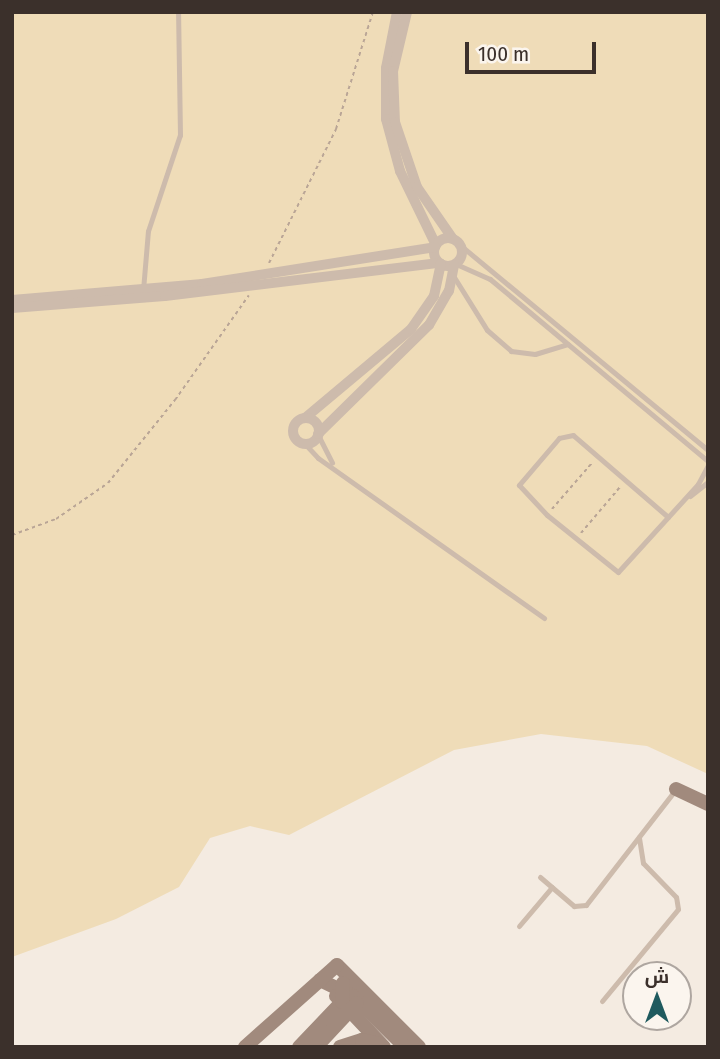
<!DOCTYPE html>
<meta charset="utf-8">
<style>
body{margin:0}
#map{position:relative;width:720px;height:1059px;overflow:hidden;background:#f4ebe1;font-family:"Fira Sans Condensed",Cairo,sans-serif}
div>[style]{position:absolute}
.sand>*{inset:0;background:#efdcb8}
.path>*{height:2px;margin-top:-1px;transform-origin:0;background:repeating-linear-gradient(90deg,#b9a596 0 3.5px,transparent 0 7px)}
.lane>*{height:5px;margin:-2.5px;padding:0 2.5px;transform-origin:2.5px;border-radius:2.5px;background:#cdbbac}
.street>*{height:10px;margin:-5px;padding:0 5px;transform-origin:5px;border-radius:5px;background:#cdbbac}
.street>.ring{margin:-5px;padding:0;box-sizing:content-box;background:none;border:10px solid #cdbbac;border-radius:50%}
.secondary>*{height:14px;margin:-7px;padding:0 7px;transform-origin:7px;border-radius:7px;background:#a18a7d}
span{translate:-50% -50%;white-space:nowrap;text-align:center;line-height:1.15;-webkit-text-stroke:6px #fbf5ee;paint-order:stroke}
.frame{position:absolute;inset:0;border:14px solid #3b302b;pointer-events:none}
.north{position:absolute;left:622px;top:961px;width:70px;height:70px;box-sizing:border-box;background:#fbf5ee;border:2px solid #aea6a0;border-radius:50%;rotate:0deg;font-size:19px;font-weight:700;line-height:28px;text-align:center;color:#3b302b}
.north::after{content:'';display:block;margin:auto;width:24px;height:32px;background:#1f5a5e;clip-path:polygon(50% 0,100% 100%,50% 72%,0 100%)}
.scale{position:absolute;left:465px;top:42px;width:131px;height:32px;box-sizing:border-box;border:4px solid #3b302b;border-top:0;padding-left:9px;font-size:21px;line-height:24px;white-space:nowrap;color:#3b302b;-webkit-text-stroke:5px #fbf5ee;paint-order:stroke}
</style>
<div id="map">
<div class="sand">
<i style="clip-path:polygon(12px 12px,708px 12px,708px 774px,647px 746px,541px 734px,454px 750px,289px 835px,250px 826px,210px 838px,179px 887px,116px 919px,12px 957px)"></i>
</div>
<div class="path">
<i style="left:269px;top:263px;width:150px;rotate:-63.4deg"></i>
<i style="left:336px;top:129px;width:123px;rotate:-72.5deg"></i>
<i style="left:552px;top:509px;width:61px;rotate:-49deg"></i>
<i style="left:581px;top:533px;width:60px;rotate:-49.7deg"></i>
<i style="left:12px;top:535px;width:47px;rotate:-20deg"></i>
<i style="left:56px;top:519px;width:63px;rotate:-34.7deg"></i>
<i style="left:108px;top:483px;width:107px;rotate:-51.1deg"></i>
<i style="left:175px;top:400px;width:128px;rotate:-54.8deg"></i>
</div>
<div class="lane">
<i style="left:460px;top:245px;width:322px;rotate:39.6deg"></i>
<i style="left:456px;top:264px;width:37px;rotate:24deg"></i>
<i style="left:490px;top:279px;width:284px;rotate:39.9deg"></i>
<i style="left:454px;top:277px;width:62px;rotate:58.1deg"></i>
<i style="left:487px;top:330px;width:32px;rotate:41deg"></i>
<i style="left:511px;top:351px;width:24px;rotate:7deg"></i>
<i style="left:535px;top:354px;width:34px;rotate:-17deg"></i>
<i style="left:143px;top:290px;width:59px;rotate:-85.2deg"></i>
<i style="left:148px;top:231px;width:101px;rotate:-71.6deg"></i>
<i style="left:180px;top:135px;width:123px;rotate:-90.9deg"></i>
<i style="left:318px;top:435px;width:31px;rotate:63deg"></i>
<i style="left:305px;top:444px;width:19px;rotate:47deg"></i>
<i style="left:318px;top:458px;width:277px;rotate:35.3deg"></i>
<i style="left:690px;top:496px;width:23px;rotate:-38deg"></i>
<i style="left:668px;top:517px;width:125px;rotate:-139.2deg"></i>
<i style="left:573px;top:435px;width:14px;rotate:168deg"></i>
<i style="left:559px;top:438px;width:62px;rotate:130.4deg"></i>
<i style="left:519px;top:485px;width:41px;rotate:47deg"></i>
<i style="left:547px;top:515px;width:91px;rotate:38.8deg"></i>
<i style="left:618px;top:572px;width:119px;rotate:-47.7deg"></i>
<i style="left:698px;top:484px;width:21px;rotate:-62deg"></i>
<i style="left:540px;top:877px;width:45px;rotate:40.5deg"></i>
<i style="left:574px;top:906px;width:12px;rotate:-5deg"></i>
<i style="left:586px;top:905px;width:147px;rotate:-52.2deg"></i>
<i style="left:519px;top:926px;width:51px;rotate:-49.8deg"></i>
<i style="left:602px;top:1001px;width:119px;rotate:-50.4deg"></i>
<i style="left:678px;top:909px;width:12px;rotate:-99deg"></i>
<i style="left:676px;top:897px;width:47px;rotate:-134.1deg"></i>
<i style="left:643px;top:863px;width:26px;rotate:-99deg"></i>
</div>
<div class="street">
<i style="left:397px;top:12px;width:57px;rotate:101.1deg"></i>
<i style="left:386px;top:68px;width:51px;rotate:90deg"></i>
<i style="left:386px;top:119px;width:54px;rotate:74.9deg"></i>
<i style="left:400px;top:171px;width:82px;rotate:64.1deg"></i>
<i style="left:407px;top:12px;width:61px;rotate:103.3deg"></i>
<i style="left:393px;top:71px;width:51px;rotate:87.8deg"></i>
<i style="left:395px;top:122px;width:69px;rotate:71.3deg"></i>
<i style="left:417px;top:187px;width:63px;rotate:55.3deg"></i>
<i class="ring" style="left:434px;top:238px;width:18px;height:18px"></i>
<i style="left:12px;top:300px;width:191px;rotate:-4.8deg"></i>
<i style="left:202px;top:284px;width:236px;rotate:-9deg"></i>
<i style="left:12px;top:308px;width:153px;rotate:-4.5deg"></i>
<i style="left:165px;top:296px;width:276px;rotate:-6.9deg"></i>
<i style="left:305px;top:418px;width:138px;rotate:-40deg"></i>
<i style="left:411px;top:329px;width:40px;rotate:-55.1deg"></i>
<i style="left:434px;top:296px;width:33px;rotate:-78deg"></i>
<i class="ring" style="left:293px;top:418px;width:16px;height:16px"></i>
<i style="left:318px;top:434px;width:156px;rotate:-44.5deg"></i>
<i style="left:429px;top:325px;width:39px;rotate:-60deg"></i>
<i style="left:449px;top:291px;width:26px;rotate:-79deg"></i>
</div>
<div class="secondary">
<i style="left:676px;top:789px;width:35px;rotate:25deg"></i>
<i style="left:337px;top:965px;width:116px;rotate:45deg"></i>
<i style="left:320px;top:980px;width:37px;rotate:26deg"></i>
<i style="left:353px;top:996px;width:73px;rotate:44.4deg"></i>
<i style="left:336px;top:996px;width:70px;rotate:46.7deg"></i>
<i style="left:245px;top:1047px;width:123px;rotate:-41.7deg"></i>
<i style="left:299px;top:1047px;width:62px;rotate:-46.3deg"></i>
<i style="left:342px;top:1002px;width:19px;rotate:-87deg"></i>
<i style="left:316px;top:1047px;width:60px;rotate:-47deg"></i>
<i style="left:340px;top:1047px;width:23px;rotate:-18deg"></i>
<i style="left:362px;top:1040px;width:18px;rotate:13deg"></i>
</div>
<div class="frame"></div>
<div class="north">ش</div>
<div class="scale">100 m</div>
</div>
